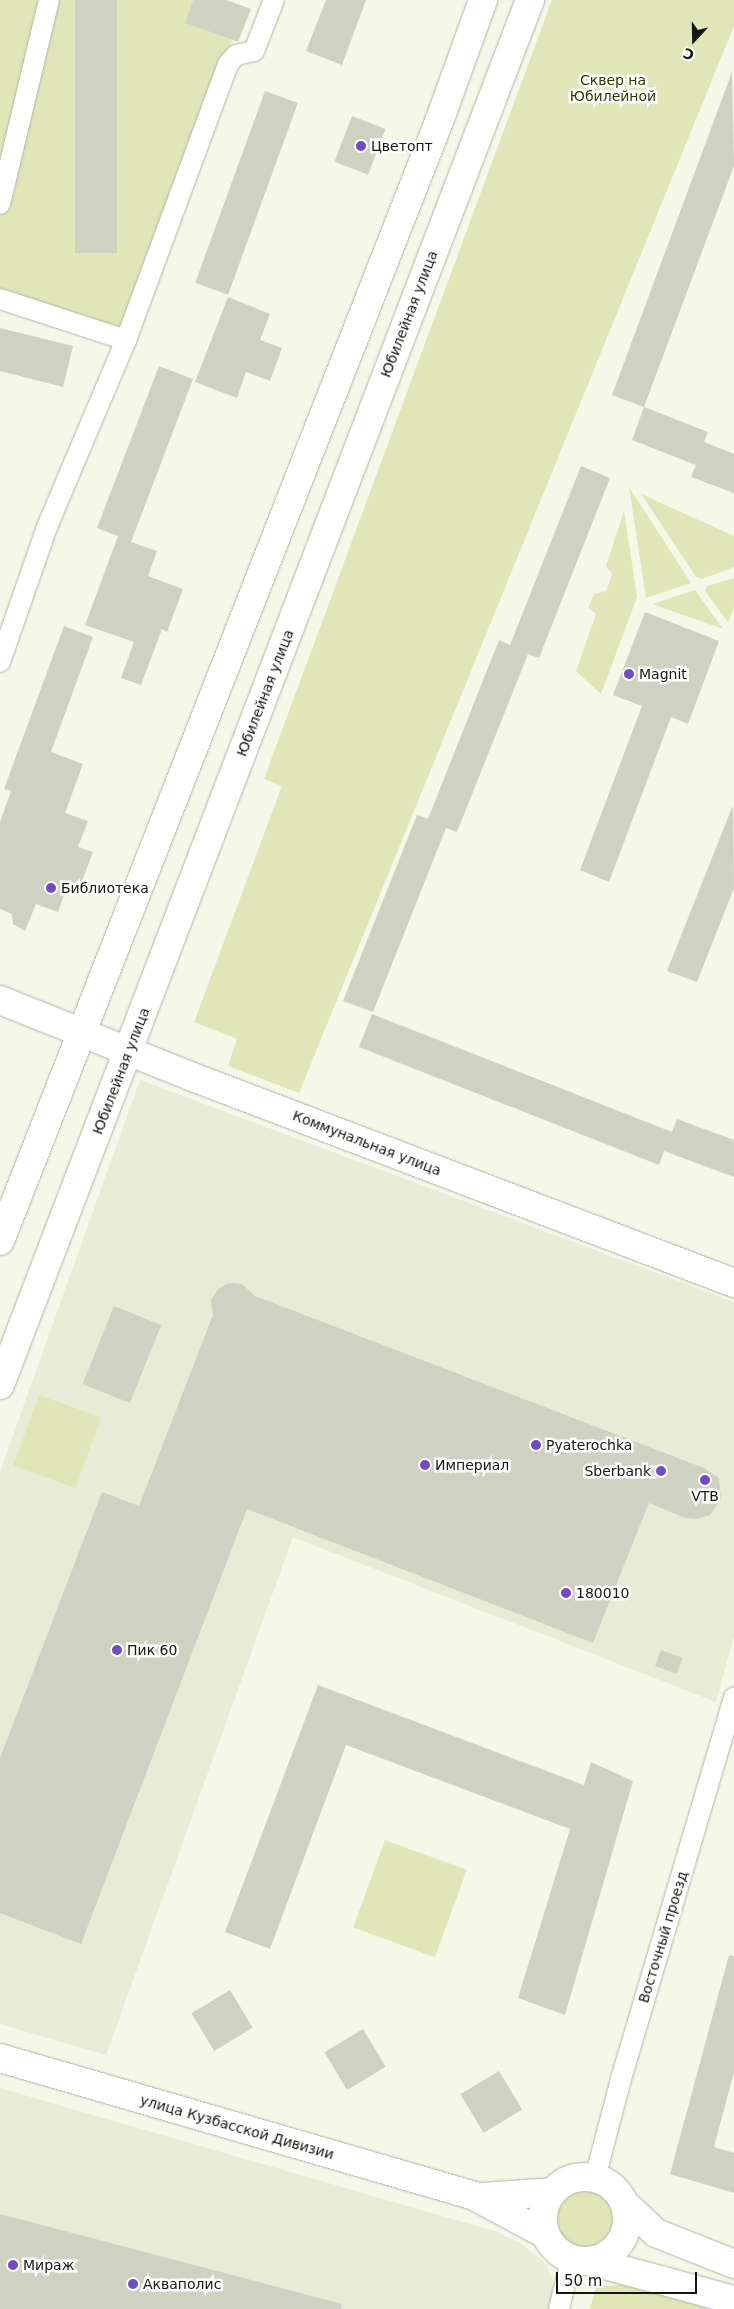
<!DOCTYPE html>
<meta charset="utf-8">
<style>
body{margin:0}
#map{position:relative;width:734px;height:2309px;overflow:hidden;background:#f5f7e8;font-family:"DejaVu Sans",sans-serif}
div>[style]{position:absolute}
.built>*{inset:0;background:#e8ebd5}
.green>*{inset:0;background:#e0e6b8;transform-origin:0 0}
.round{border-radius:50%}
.building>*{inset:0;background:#cfd1c3;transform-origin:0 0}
.roads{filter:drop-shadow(0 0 1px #b2b4a6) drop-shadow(0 0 1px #b2b4a6)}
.street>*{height:20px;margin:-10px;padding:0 10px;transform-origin:10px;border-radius:10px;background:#fff}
.secondary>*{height:28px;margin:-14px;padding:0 14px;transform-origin:14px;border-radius:14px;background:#fff}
.secondary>.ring{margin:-14px;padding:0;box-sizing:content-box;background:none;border:28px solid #fff;border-radius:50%}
.highway>*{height:28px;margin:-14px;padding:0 14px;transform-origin:14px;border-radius:14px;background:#fff}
.dots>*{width:14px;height:14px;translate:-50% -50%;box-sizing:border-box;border:2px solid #fff;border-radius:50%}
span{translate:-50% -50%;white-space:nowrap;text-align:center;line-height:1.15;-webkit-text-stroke:5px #fff;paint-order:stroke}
.park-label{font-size:14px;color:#343800}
.poi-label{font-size:14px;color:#151611}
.left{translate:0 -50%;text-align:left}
.right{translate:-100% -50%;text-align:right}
.street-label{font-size:14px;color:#151611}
.north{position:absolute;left:669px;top:15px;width:50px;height:50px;-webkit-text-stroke:4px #fff;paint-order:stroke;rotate:201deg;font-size:14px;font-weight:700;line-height:20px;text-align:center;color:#151611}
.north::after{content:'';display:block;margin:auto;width:18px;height:22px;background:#151611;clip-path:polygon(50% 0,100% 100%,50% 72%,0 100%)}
.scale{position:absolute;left:556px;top:2272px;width:141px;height:22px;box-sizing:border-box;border:2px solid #151611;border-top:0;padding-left:6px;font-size:15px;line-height:18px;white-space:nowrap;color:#151611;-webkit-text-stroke:4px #fff;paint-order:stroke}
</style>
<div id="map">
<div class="built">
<i style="clip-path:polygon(140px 1080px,734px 1302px,734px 1636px,716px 1702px,293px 1537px,106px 2055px,0 2024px,0 1472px)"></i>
<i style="clip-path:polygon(0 2088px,497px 2232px,522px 2244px,543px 2261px,553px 2278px,551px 2309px,0 2309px)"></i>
</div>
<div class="green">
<i style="clip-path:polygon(0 0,193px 0,185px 23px,232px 40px,132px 323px,118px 328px,0 290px)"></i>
<i style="clip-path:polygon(552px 0,734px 0,734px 26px,299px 1093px,228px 1066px,237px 1039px,194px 1022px,282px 786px,264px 779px)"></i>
<i style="clip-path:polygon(629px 487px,691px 583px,646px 598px)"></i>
<i style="clip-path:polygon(641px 494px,734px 536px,734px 567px,702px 579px,696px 577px)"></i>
<i style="clip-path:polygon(624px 511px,637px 597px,601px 694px,576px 671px,596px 614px,588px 608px,594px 594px,606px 591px,612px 574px,606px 566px)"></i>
<i style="clip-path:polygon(734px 578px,734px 607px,728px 622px,705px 591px,707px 586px)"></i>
<i style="clip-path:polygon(695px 590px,723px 629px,652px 604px)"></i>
<i style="left:39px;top:1395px;width:66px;height:75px;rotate:20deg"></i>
<i style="left:385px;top:1840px;width:87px;height:93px;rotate:20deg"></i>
<i class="round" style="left:554px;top:2187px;width:64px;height:64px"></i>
<i style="clip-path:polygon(629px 2284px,710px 2309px,590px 2309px,596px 2287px)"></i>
</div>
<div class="building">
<i style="left:75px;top:0;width:42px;height:253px"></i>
<i style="clip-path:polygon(193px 0,226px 0,251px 9px,238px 42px,185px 23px)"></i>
<i style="clip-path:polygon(326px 0,366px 0,342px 65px,306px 51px)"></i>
<i style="clip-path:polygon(732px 72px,734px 166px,644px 407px,612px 395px)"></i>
<i style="left:265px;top:91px;width:35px;height:204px;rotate:20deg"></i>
<i style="left:352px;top:116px;width:36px;height:49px;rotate:21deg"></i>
<i style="clip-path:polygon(228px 297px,270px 314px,260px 340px,282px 348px,270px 381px,246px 372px,237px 398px,195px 382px)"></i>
<i style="clip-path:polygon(0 328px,73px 346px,63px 387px,0 371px)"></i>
<i style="clip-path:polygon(159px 366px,193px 379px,131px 542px,157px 551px,148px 576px,183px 589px,167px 632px,162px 629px,141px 685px,121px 678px,134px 642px,85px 625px,118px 536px,97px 528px)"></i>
<i style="clip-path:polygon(644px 407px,708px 432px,704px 442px,734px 454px,734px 493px,691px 477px,696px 465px,632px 440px)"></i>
<i style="clip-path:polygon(581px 466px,610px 478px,539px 658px,528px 654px,457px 832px,446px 828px,373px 1012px,343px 1001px,417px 815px,428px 819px,499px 640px,510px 645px)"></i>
<i style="clip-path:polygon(645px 612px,719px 641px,688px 724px,671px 717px,609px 882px,580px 870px,642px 706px,613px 695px)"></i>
<i style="clip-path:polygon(64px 626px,93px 637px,51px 752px,83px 764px,65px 813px,88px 821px,78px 847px,93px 852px,79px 889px,68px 884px,58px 912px,36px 904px,25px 931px,13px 924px,12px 914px,0 909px,0 822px,11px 791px,4px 789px)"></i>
<i style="clip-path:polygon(733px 805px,734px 888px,697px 982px,667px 971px)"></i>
<i style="clip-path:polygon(372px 1014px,672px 1132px,677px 1119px,734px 1140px,734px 1177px,664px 1151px,659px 1165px,359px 1047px)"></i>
<i style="clip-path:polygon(230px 1283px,242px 1284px,255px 1296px,704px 1468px,719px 1478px,721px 1499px,710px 1515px,698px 1519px,685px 1518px,649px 1503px,593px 1643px,247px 1509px,81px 1944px,0 1913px,0 1758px,102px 1492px,139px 1506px,213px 1315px,211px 1300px,219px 1288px)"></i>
<i style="left:114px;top:1306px;width:51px;height:84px;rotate:22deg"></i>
<i style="left:661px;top:1650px;width:23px;height:17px;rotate:20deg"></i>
<i style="clip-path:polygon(318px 1685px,584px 1785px,591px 1762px,633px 1781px,565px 2015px,518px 1998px,570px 1829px,346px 1745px,270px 1949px,225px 1932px)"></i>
<i style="clip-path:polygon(729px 1955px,734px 1956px,734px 2072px,714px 2147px,734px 2153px,734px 2193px,670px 2174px)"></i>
<i style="left:230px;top:1990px;width:44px;height:45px;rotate:59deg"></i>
<i style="left:363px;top:2029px;width:44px;height:45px;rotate:59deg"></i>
<i style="left:499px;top:2071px;width:45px;height:45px;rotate:59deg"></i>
<i style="clip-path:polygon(0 2214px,342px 2304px,341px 2309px,0 2309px)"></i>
</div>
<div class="roads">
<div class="street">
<i style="left:0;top:204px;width:210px;rotate:-76.5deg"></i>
<i style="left:0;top:299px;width:133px;rotate:18deg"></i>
<i style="left:0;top:662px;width:143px;rotate:-70.8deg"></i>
<i style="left:47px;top:527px;width:203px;rotate:-67.1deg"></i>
<i style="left:126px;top:340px;width:294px;rotate:-69.7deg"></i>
<i style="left:228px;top:64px;width:12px;rotate:-48deg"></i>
<i style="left:236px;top:55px;width:18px;rotate:-13deg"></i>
<i style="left:254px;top:51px;width:55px;rotate:-68.6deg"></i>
<i style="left:595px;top:2178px;width:102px;rotate:-75.3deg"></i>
<i style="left:621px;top:2079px;width:398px;rotate:-73.5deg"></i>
<i style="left:559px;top:2309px;width:50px;rotate:-76.2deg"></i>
</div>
<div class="secondary">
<i style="left:0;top:1000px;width:205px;rotate:21.8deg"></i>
<i style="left:190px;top:1076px;width:582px;rotate:20.83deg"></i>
<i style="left:0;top:2058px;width:494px;rotate:16.2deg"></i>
<i style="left:474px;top:2196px;width:81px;rotate:28.2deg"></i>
<i class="ring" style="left:543px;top:2177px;width:56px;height:56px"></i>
<i style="left:483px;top:2197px;width:70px;rotate:-4.1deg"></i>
<i style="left:625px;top:2204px;width:42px;rotate:43.1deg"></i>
<i style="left:656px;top:2233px;width:84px;rotate:21.7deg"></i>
<i style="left:590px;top:2261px;width:149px;rotate:15.2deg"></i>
</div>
<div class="highway">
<i style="left:0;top:1241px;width:1205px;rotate:-68.59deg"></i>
<i style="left:440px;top:119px;width:127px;rotate:-70.1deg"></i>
<i style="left:0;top:1385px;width:1483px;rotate:-69.06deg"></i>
</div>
</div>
<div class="dots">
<i style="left:361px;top:146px;background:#714bc3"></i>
<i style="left:629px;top:674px;background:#714bc3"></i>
<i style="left:51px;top:888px;background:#714bc3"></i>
<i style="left:536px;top:1445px;background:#714bc3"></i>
<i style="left:425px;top:1465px;background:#714bc3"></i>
<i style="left:661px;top:1471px;background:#714bc3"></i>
<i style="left:705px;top:1480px;background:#714bc3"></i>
<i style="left:566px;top:1593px;background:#714bc3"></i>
<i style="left:117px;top:1650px;background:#714bc3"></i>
<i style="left:13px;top:2265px;background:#714bc3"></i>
<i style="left:133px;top:2284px;background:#714bc3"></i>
</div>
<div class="park-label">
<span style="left:613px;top:88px">Сквер на<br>Юбилейной</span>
</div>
<div class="poi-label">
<span class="left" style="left:371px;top:146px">Цветопт</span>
<span class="left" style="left:639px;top:674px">Magnit</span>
<span class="left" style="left:61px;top:888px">Библиотека</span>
<span class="left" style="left:546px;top:1445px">Pyaterochka</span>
<span class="left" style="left:435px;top:1465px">Империал</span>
<span class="right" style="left:651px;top:1471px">Sberbank</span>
<span style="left:705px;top:1496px">VTB</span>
<span class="left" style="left:576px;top:1593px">180010</span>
<span class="left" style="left:127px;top:1650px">Пик 60</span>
<span class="left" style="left:23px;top:2265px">Мираж</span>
<span class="left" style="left:143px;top:2284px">Акваполис</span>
</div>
<div class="street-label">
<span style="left:409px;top:314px;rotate:-69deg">Юбилейная улица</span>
<span style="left:265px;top:693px;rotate:-69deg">Юбилейная улица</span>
<span style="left:121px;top:1071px;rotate:-69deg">Юбилейная улица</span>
<span style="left:367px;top:1143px;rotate:21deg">Коммунальная улица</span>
<span style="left:663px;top:1937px;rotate:-73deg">Восточный проезд</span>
<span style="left:237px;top:2127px;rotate:16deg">улица Кузбасской Дивизии</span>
</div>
<div class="north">С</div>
<div class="scale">50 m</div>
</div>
